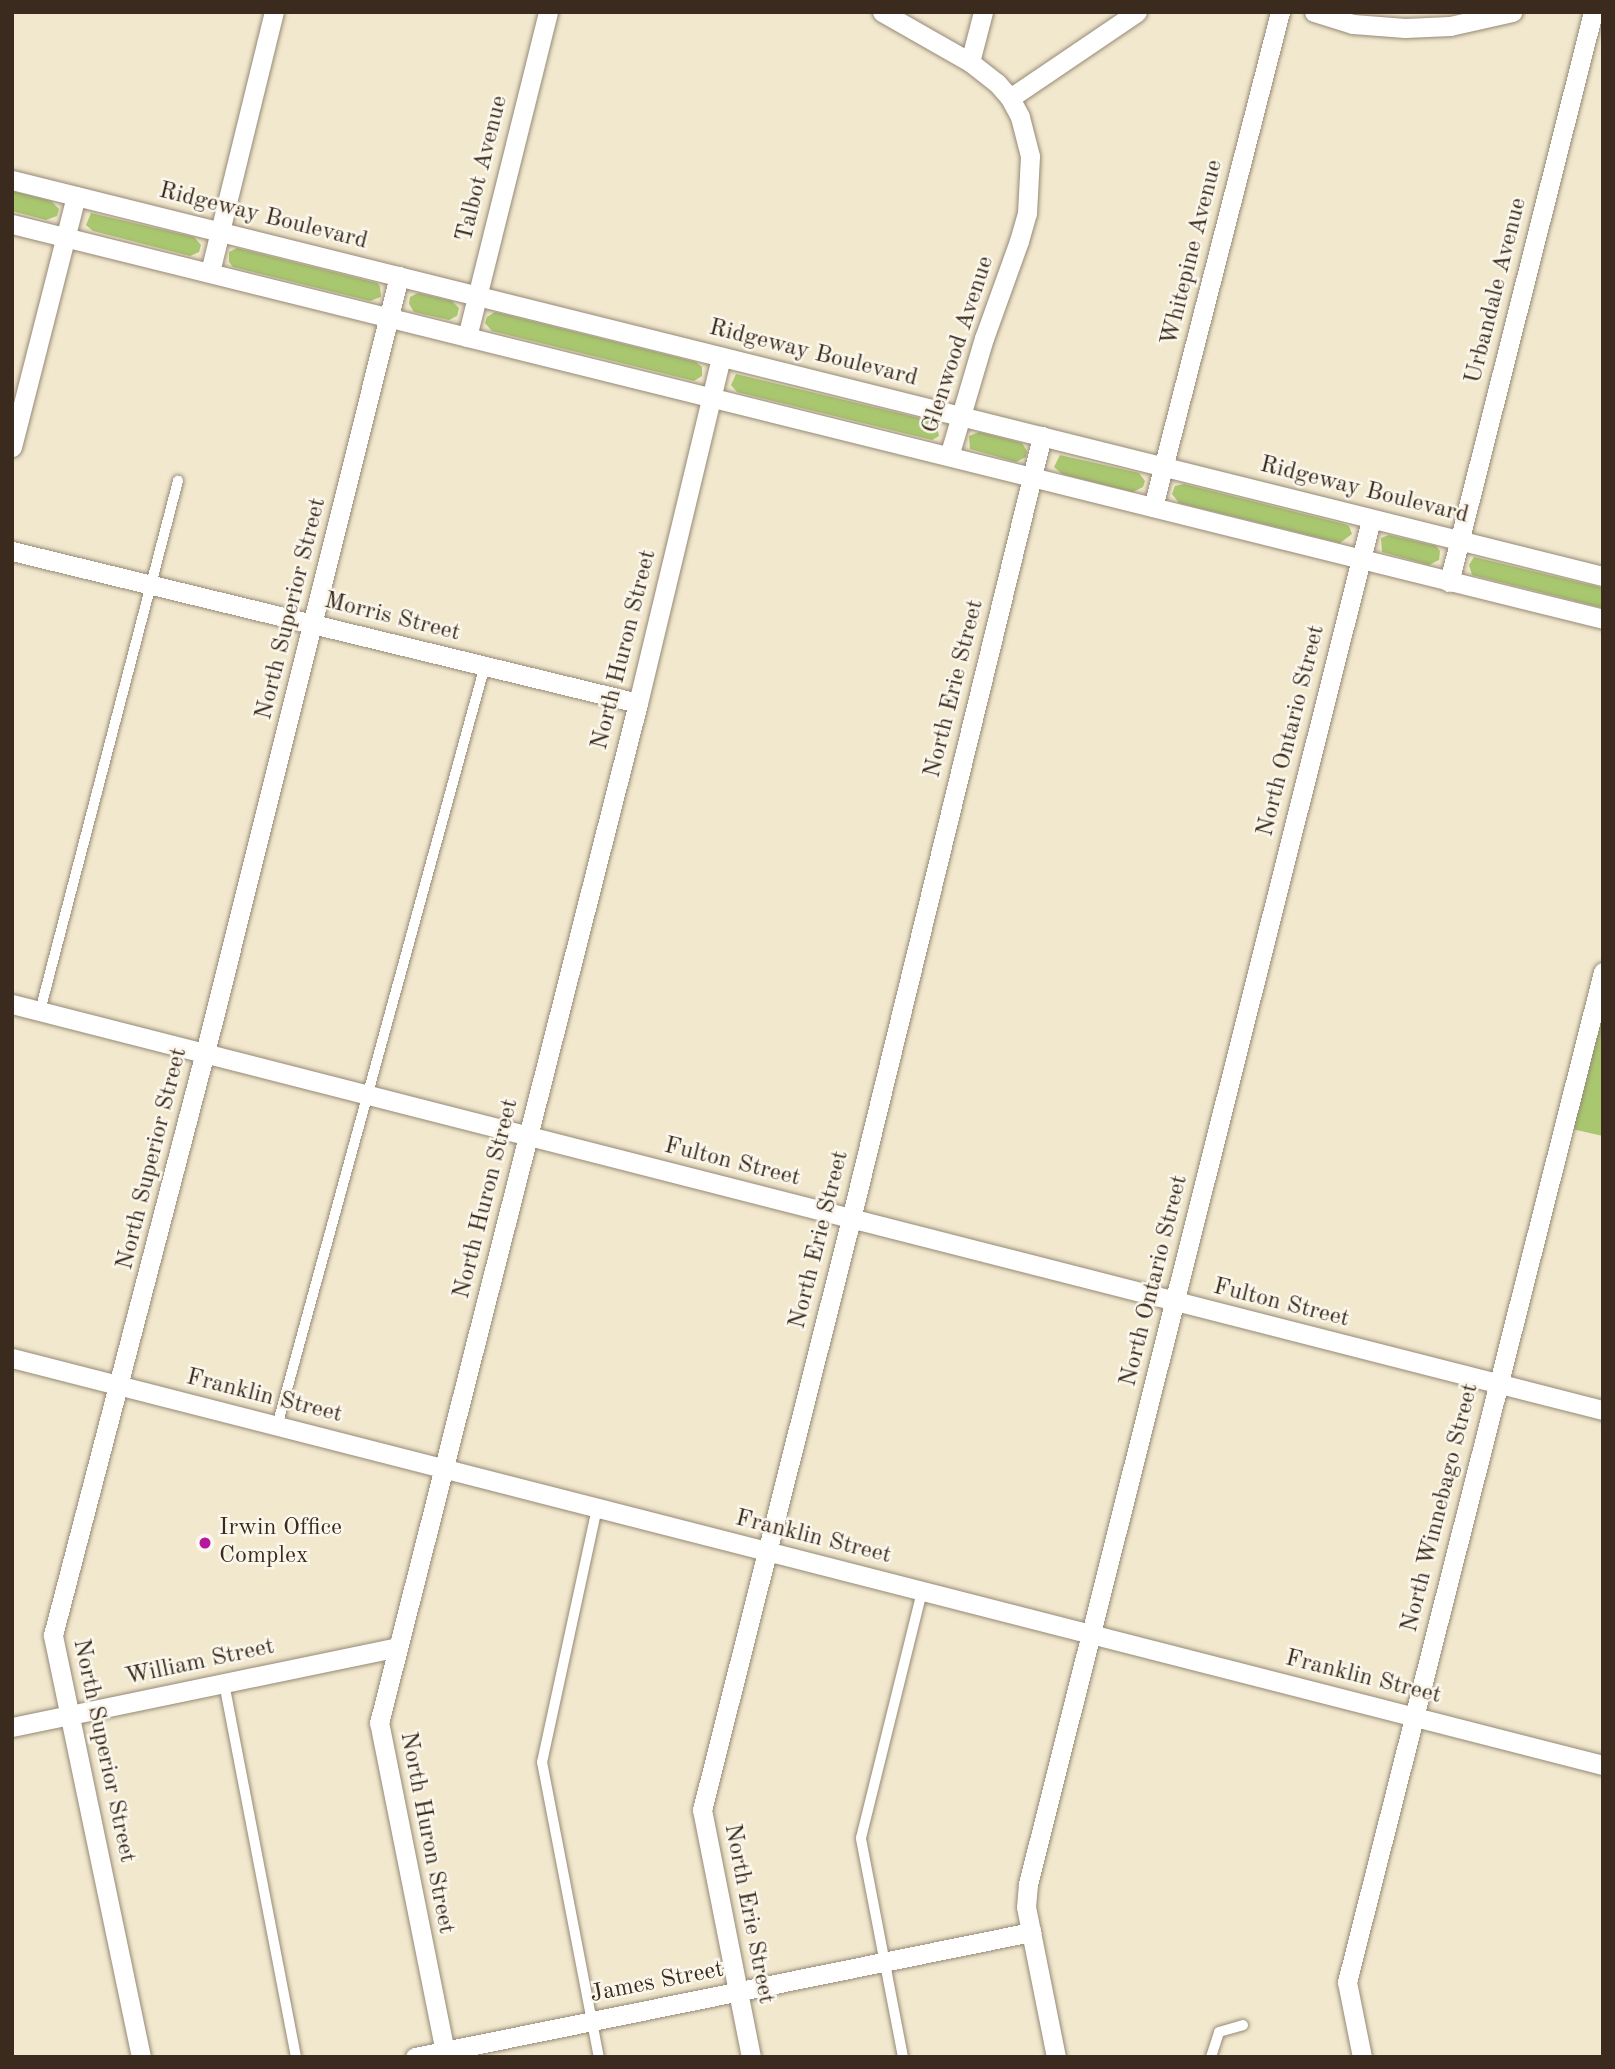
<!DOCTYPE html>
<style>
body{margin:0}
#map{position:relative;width:1615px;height:2069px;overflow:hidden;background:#f2e8ce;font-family:"Old Standard TT",serif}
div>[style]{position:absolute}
.green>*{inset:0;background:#a9c76f}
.roads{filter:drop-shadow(0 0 2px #968976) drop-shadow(0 0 2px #968976)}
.service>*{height:10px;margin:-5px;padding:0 5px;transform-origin:5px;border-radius:5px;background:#fff}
.minor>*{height:19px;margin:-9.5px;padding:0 9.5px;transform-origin:9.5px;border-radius:9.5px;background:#fff}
.dots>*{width:19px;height:19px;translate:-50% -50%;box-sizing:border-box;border:4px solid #fbf7ec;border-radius:50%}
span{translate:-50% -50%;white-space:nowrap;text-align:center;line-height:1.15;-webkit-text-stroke:5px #fbf7ec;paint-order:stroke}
.street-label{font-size:24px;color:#3b2a1e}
.poi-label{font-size:24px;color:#3b2a1e}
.left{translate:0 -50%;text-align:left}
.frame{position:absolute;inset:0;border:14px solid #3b2a1e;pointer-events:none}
</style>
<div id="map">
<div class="green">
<i style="clip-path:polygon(12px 191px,51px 201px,59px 209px,57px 216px,46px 220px,12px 211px)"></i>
<i style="clip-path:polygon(91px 213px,194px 237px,201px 245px,199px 252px,190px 256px,93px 231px,86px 225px)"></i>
<i style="clip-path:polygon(237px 248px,377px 283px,380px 286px,381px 297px,370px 301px,233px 267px,229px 262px,229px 252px)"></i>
<i style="clip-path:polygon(418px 293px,452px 301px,459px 308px,457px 316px,449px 320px,414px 312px,409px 304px,410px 297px)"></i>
<i style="clip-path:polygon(495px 312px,696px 362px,702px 367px,702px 376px,694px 381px,492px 331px,485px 323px,487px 317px)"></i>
<i style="clip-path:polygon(736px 374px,936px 422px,939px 436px,932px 440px,737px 392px,731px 385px)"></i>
<i style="clip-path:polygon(979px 432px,1022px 443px,1027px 451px,1026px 457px,1016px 462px,970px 449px,969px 436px)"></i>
<i style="clip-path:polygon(1060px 455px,1139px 473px,1145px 481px,1143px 487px,1133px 492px,1062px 474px,1054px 467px)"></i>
<i style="clip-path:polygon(1184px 484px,1344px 524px,1349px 526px,1352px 534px,1340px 543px,1179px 503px,1172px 494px,1175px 486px)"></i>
<i style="clip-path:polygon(1389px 535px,1436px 546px,1440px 551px,1439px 560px,1429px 565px,1382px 552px,1381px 538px)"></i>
<i style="clip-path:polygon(1474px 557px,1603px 588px,1603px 608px,1472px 575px,1469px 565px)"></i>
<i style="clip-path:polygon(1603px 972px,1603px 1136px,1563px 1127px)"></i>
</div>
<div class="roads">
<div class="service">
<i style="left:40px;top:1011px;width:548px;rotate:-75.41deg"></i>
<i style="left:277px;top:1426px;width:789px;rotate:-74.71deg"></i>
<i style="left:597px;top:1508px;width:260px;rotate:102.2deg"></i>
<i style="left:542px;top:1762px;width:300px;rotate:79.1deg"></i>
<i style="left:224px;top:1683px;width:381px;rotate:79.1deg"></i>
<i style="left:903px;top:2057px;width:223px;rotate:-100.9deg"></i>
<i style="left:861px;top:1838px;width:254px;rotate:-76.1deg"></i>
<i style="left:1211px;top:2057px;width:26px;rotate:-72deg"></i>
<i style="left:1219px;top:2032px;width:25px;rotate:-16deg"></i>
</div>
<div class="minor">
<i style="left:882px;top:12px;width:101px;rotate:29.6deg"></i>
<i style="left:970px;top:62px;width:34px;rotate:38deg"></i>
<i style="left:997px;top:83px;width:20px;rotate:49deg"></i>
<i style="left:1010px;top:98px;width:21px;rotate:62deg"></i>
<i style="left:1020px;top:117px;width:40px;rotate:75.6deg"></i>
<i style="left:1030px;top:156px;width:57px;rotate:93deg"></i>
<i style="left:1027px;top:213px;width:29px;rotate:106deg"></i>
<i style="left:1019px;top:241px;width:103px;rotate:109.8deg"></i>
<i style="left:984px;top:338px;width:123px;rotate:106.5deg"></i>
<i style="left:1314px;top:12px;width:41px;rotate:17.1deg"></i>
<i style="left:1353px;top:24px;width:52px;rotate:4.4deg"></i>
<i style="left:1405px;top:28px;width:45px;rotate:-2.5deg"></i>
<i style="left:1450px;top:26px;width:64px;rotate:-12.7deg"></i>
<i style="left:970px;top:62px;width:52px;rotate:-75.4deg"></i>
<i style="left:1010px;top:98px;width:153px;rotate:-34.1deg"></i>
<i style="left:12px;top:180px;width:1640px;rotate:13.98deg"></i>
<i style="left:12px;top:224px;width:1639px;rotate:13.94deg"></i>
<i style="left:210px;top:272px;width:268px;rotate:-76.2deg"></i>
<i style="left:467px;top:337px;width:335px;rotate:-76deg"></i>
<i style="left:12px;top:447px;width:259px;rotate:-75.7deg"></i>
<i style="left:1153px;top:507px;width:511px;rotate:-75.61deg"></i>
<i style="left:12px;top:551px;width:644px;rotate:13.65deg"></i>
<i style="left:1449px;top:582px;width:588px;rotate:-75.82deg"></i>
<i style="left:12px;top:1004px;width:1642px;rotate:14.32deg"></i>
<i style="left:12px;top:1358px;width:1642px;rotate:14.35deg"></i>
<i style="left:12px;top:1727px;width:394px;rotate:-11.7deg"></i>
<i style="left:141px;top:2057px;width:431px;rotate:-101.8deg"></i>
<i style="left:53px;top:1635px;width:630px;rotate:-75.39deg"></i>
<i style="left:212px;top:1025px;width:772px;rotate:-75.98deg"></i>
<i style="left:415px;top:2057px;width:629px;rotate:-11.47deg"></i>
<i style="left:446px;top:2057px;width:341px;rotate:-101.3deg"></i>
<i style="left:379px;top:1723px;width:1052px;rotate:-75.75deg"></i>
<i style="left:638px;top:703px;width:356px;rotate:-76.5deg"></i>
<i style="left:751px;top:2057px;width:252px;rotate:-101.2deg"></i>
<i style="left:702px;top:1810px;width:609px;rotate:-75.85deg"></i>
<i style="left:851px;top:1219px;width:806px;rotate:-76.29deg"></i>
<i style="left:1056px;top:2057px;width:153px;rotate:-101.3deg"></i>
<i style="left:1026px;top:1907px;width:23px;rotate:-85deg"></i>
<i style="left:1028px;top:1884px;width:1407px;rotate:-75.89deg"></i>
<i style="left:1362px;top:2057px;width:76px;rotate:-101.3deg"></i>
<i style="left:1347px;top:1982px;width:1042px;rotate:-75.78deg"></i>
</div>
</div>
<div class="dots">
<i style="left:205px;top:1543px;background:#b5179e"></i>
</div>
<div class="street-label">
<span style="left:483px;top:169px;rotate:-76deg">Talbot Avenue</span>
<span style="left:263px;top:217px;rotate:14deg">Ridgeway Boulevard</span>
<span style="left:1193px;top:253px;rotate:-76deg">Whitepine Avenue</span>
<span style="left:1497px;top:291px;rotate:-76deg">Urbandale Avenue</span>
<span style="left:959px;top:345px;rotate:-72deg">Glenwood Avenue</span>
<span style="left:813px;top:354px;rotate:14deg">Ridgeway Boulevard</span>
<span style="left:1364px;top:491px;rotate:14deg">Ridgeway Boulevard</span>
<span style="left:292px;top:609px;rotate:-76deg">North Superior Street</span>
<span style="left:392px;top:618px;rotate:14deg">Morris Street</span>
<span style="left:625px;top:650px;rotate:-76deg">North Huron Street</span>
<span style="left:955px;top:689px;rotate:-76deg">North Erie Street</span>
<span style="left:1292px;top:731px;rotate:-76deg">North Ontario Street</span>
<span style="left:153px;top:1159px;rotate:-76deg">North Superior Street</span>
<span style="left:732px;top:1163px;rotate:14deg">Fulton Street</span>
<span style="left:487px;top:1199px;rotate:-76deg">North Huron Street</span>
<span style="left:820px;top:1240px;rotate:-76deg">North Erie Street</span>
<span style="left:1155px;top:1281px;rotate:-76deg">North Ontario Street</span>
<span style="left:1281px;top:1304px;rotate:14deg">Fulton Street</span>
<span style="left:264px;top:1397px;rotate:14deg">Franklin Street</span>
<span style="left:1441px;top:1508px;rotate:-76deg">North Winnebago Street</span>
<span style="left:813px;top:1538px;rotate:14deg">Franklin Street</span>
<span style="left:200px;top:1663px;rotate:-12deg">William Street</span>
<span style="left:1363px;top:1678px;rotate:14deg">Franklin Street</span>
<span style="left:103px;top:1751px;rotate:78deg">North Superior Street</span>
<span style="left:426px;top:1833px;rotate:79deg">North Huron Street</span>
<span style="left:748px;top:1914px;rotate:79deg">North Erie Street</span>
<span style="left:657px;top:1983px;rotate:-11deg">James Street</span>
</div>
<div class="poi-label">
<span class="left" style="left:219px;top:1543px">Irwin Office<br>Complex</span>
</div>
<div class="frame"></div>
</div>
